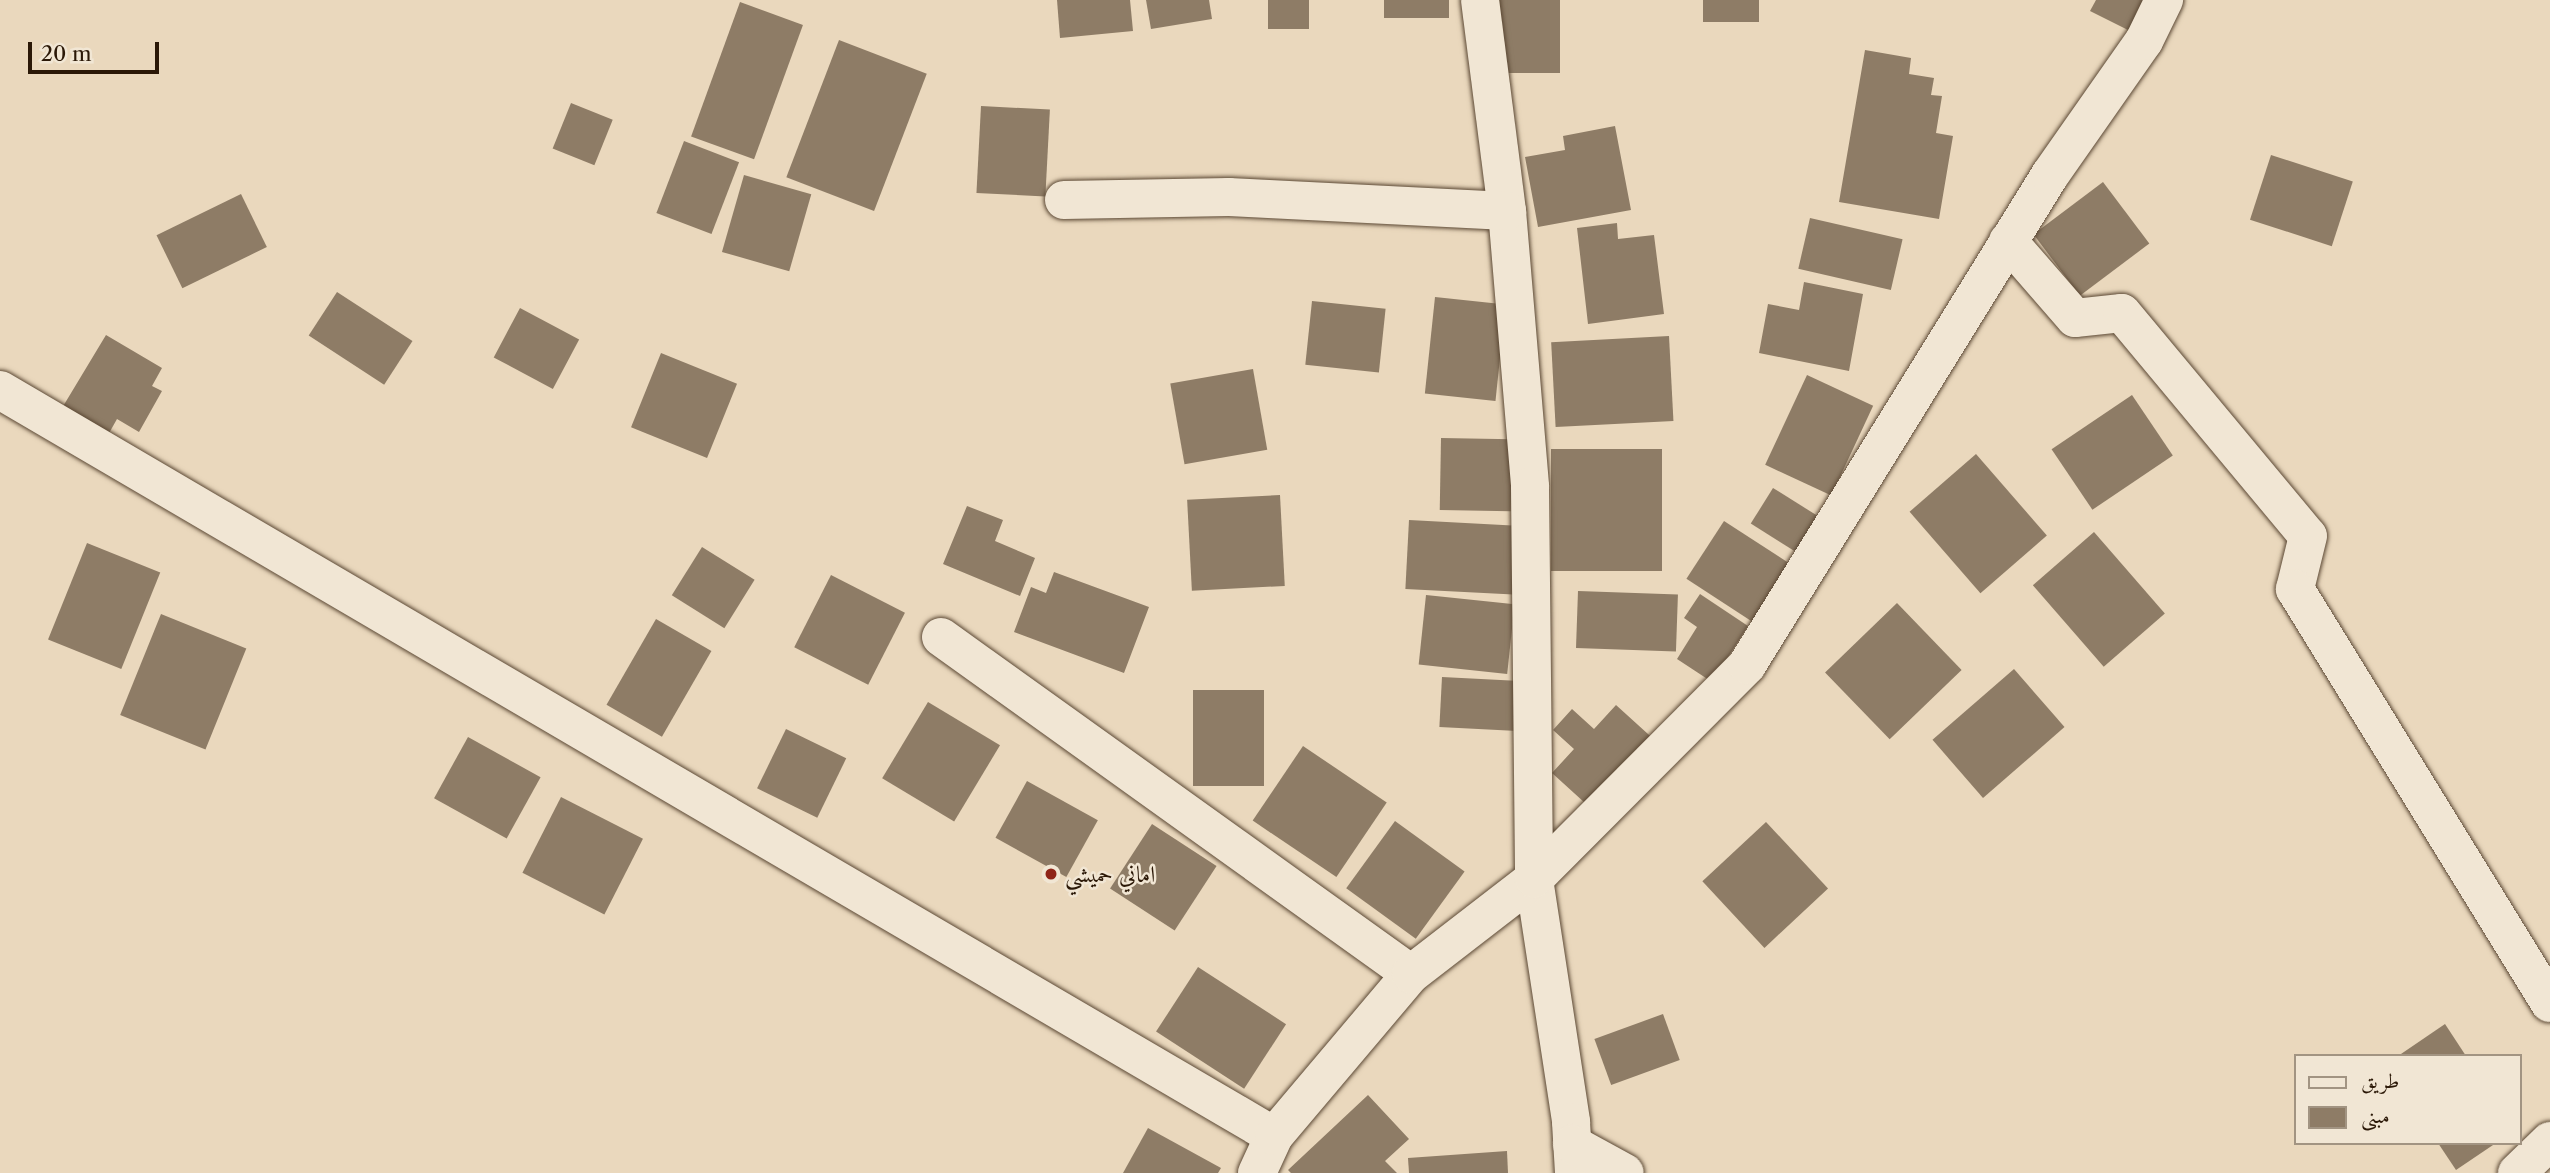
<!DOCTYPE html>
<meta charset="utf-8">
<style>
body{margin:0}
#map{position:relative;width:2550px;height:1173px;overflow:hidden;background:#ead8bd;font-family:"Libre Caslon Text",Amiri,serif}
div>[style]{position:absolute}
.building>*{inset:0;background:#8e7c66;transform-origin:0 0}
.roads{filter:drop-shadow(0 0 2px #5b4834) drop-shadow(0 0 2px #5b4834)}
.minor>*{height:38px;margin:-19px;padding:0 19px;transform-origin:19px;border-radius:19px;background:#f1e6d4}
.dots>*{width:19px;height:19px;translate:-50% -50%;box-sizing:border-box;border:4px solid #f1e6d4;border-radius:50%}
span{translate:-50% -50%;white-space:nowrap;text-align:center;line-height:1.15;-webkit-text-stroke:5px #f1e6d4;paint-order:stroke}
.poi-label{font-size:23px;color:#2b1807}
.left{translate:0 -50%;text-align:left}
.legend{position:absolute;left:2294px;top:1054px;width:228px;height:91px;box-sizing:border-box;background:#f1e6d4;border:2px solid #a29482;margin:0;padding:9px 12px;list-style:none;font-size:21px;color:#2b1807}
.legend li{display:flex;align-items:center;gap:14px;height:35px}
.legend b{width:35px;border:2px solid #a29482}
.scale{position:absolute;left:28px;top:42px;width:131px;height:32px;box-sizing:border-box;border:4px solid #2b1807;border-top:0;padding-left:9px;font-size:21px;line-height:24px;white-space:nowrap;color:#2b1807;-webkit-text-stroke:5px #f1e6d4;paint-order:stroke}
</style>
<div id="map">
<div class="building">
<i style="clip-path:polygon(1057px 0,1130px 0,1133px 31px,1060px 38px)"></i>
<i style="clip-path:polygon(1146px 0,1209px 0,1212px 19px,1151px 29px)"></i>
<i style="left:1268px;top:0;width:41px;height:29px"></i>
<i style="left:1384px;top:0;width:65px;height:18px"></i>
<i style="left:1491px;top:0;width:69px;height:73px"></i>
<i style="left:1703px;top:0;width:56px;height:22px"></i>
<i style="clip-path:polygon(2096px 0,2150px 0,2134px 33px,2090px 11px)"></i>
<i style="left:740px;top:2px;width:67px;height:143px;rotate:20deg"></i>
<i style="left:839px;top:40px;width:94px;height:147px;rotate:21deg"></i>
<i style="clip-path:polygon(1865px 50px,1911px 58px,1909px 74px,1934px 78px,1931px 95px,1942px 96px,1936px 133px,1953px 136px,1939px 219px,1839px 202px)"></i>
<i style="left:571px;top:103px;width:45px;height:49px;rotate:22deg"></i>
<i style="left:981px;top:106px;width:69px;height:87px;rotate:3deg"></i>
<i style="clip-path:polygon(1615px 126px,1631px 210px,1538px 227px,1525px 157px,1565px 150px,1563px 136px)"></i>
<i style="left:684px;top:141px;width:59px;height:77px;rotate:21deg"></i>
<i style="left:2271px;top:155px;width:86px;height:68px;rotate:18deg"></i>
<i style="left:744px;top:175px;width:70px;height:80px;rotate:16deg"></i>
<i style="left:2103px;top:182px;width:77px;height:87px;rotate:53deg"></i>
<i style="left:241px;top:194px;width:59px;height:94px;rotate:64deg"></i>
<i style="left:1810px;top:218px;width:95px;height:52px;rotate:13deg"></i>
<i style="clip-path:polygon(1617px 223px,1618px 239px,1654px 235px,1664px 314px,1588px 324px,1577px 228px)"></i>
<i style="clip-path:polygon(1804px 282px,1863px 294px,1849px 371px,1759px 353px,1768px 304px,1799px 310px)"></i>
<i style="left:337px;top:292px;width:90px;height:52px;rotate:33deg"></i>
<i style="left:1435px;top:297px;width:71px;height:97px;rotate:6deg"></i>
<i style="left:1312px;top:301px;width:74px;height:64px;rotate:6deg"></i>
<i style="left:520px;top:308px;width:67px;height:56px;rotate:28deg"></i>
<i style="clip-path:polygon(106px 335px,162px 368px,152px 386px,162px 391px,139px 432px,117px 419px,108px 435px,62px 408px)"></i>
<i style="left:1669px;top:336px;width:85px;height:118px;rotate:87deg"></i>
<i style="left:661px;top:353px;width:82px;height:80px;rotate:22deg"></i>
<i style="left:1253px;top:369px;width:82px;height:84px;rotate:80deg"></i>
<i style="left:1807px;top:375px;width:73px;height:99px;rotate:25deg"></i>
<i style="left:2132px;top:395px;width:73px;height:97px;rotate:56deg"></i>
<i style="left:1441px;top:438px;width:71px;height:72px;rotate:1deg"></i>
<i style="left:1551px;top:449px;width:111px;height:122px"></i>
<i style="left:1976px;top:454px;width:108px;height:88px;rotate:49deg"></i>
<i style="left:1773px;top:488px;width:59px;height:42px;rotate:32deg"></i>
<i style="left:1280px;top:495px;width:91px;height:93px;rotate:87deg"></i>
<i style="clip-path:polygon(967px 506px,1003px 520px,995px 541px,1035px 558px,1020px 596px,943px 564px)"></i>
<i style="left:1409px;top:520px;width:108px;height:69px;rotate:3deg"></i>
<i style="left:1724px;top:521px;width:85px;height:69px;rotate:33deg"></i>
<i style="left:2094px;top:532px;width:108px;height:81px;rotate:49deg"></i>
<i style="left:87px;top:543px;width:79px;height:104px;rotate:22deg"></i>
<i style="left:702px;top:547px;width:62px;height:57px;rotate:32deg"></i>
<i style="clip-path:polygon(1054px 572px,1149px 607px,1124px 673px,1014px 632px,1031px 587px,1046px 593px)"></i>
<i style="left:831px;top:575px;width:83px;height:81px;rotate:27deg"></i>
<i style="left:1578px;top:591px;width:100px;height:57px;rotate:2deg"></i>
<i style="clip-path:polygon(1700px 594px,1748px 626px,1712px 682px,1677px 659px,1697px 627px,1684px 618px)"></i>
<i style="left:1426px;top:595px;width:89px;height:70px;rotate:6deg"></i>
<i style="left:1897px;top:603px;width:93px;height:100px;rotate:46deg"></i>
<i style="left:161px;top:614px;width:92px;height:109px;rotate:22deg"></i>
<i style="left:656px;top:619px;width:64px;height:99px;rotate:30deg"></i>
<i style="left:2014px;top:669px;width:77px;height:108px;rotate:49deg"></i>
<i style="left:1442px;top:677px;width:78px;height:50px;rotate:3deg"></i>
<i style="left:1193px;top:690px;width:71px;height:96px"></i>
<i style="left:928px;top:702px;width:84px;height:89px;rotate:31deg"></i>
<i style="clip-path:polygon(1616px 705px,1659px 744px,1596px 813px,1552px 773px,1574px 749px,1553px 730px,1572px 709px,1594px 729px)"></i>
<i style="left:786px;top:729px;width:67px;height:66px;rotate:26deg"></i>
<i style="left:468px;top:737px;width:83px;height:70px;rotate:29deg"></i>
<i style="left:1303px;top:746px;width:101px;height:90px;rotate:34deg"></i>
<i style="left:1027px;top:781px;width:81px;height:65px;rotate:29deg"></i>
<i style="left:561px;top:797px;width:92px;height:85px;rotate:27deg"></i>
<i style="left:1395px;top:821px;width:86px;height:83px;rotate:36deg"></i>
<i style="left:1766px;top:822px;width:91px;height:87px;rotate:47deg"></i>
<i style="left:1152px;top:824px;width:77px;height:77px;rotate:33deg"></i>
<i style="left:1198px;top:967px;width:105px;height:77px;rotate:33deg"></i>
<i style="left:1663px;top:1014px;width:49px;height:73px;rotate:70deg"></i>
<i style="clip-path:polygon(2445px 1024px,2466px 1056px,2398px 1056px)"></i>
<i style="clip-path:polygon(1368px 1095px,1409px 1139px,1385px 1161px,1397px 1173px,1291px 1173px,1288px 1170px)"></i>
<i style="clip-path:polygon(1148px 1128px,1221px 1168px,1218px 1173px,1123px 1173px)"></i>
<i style="clip-path:polygon(2438px 1143px,2496px 1143px,2456px 1170px)"></i>
<i style="clip-path:polygon(1507px 1151px,1508px 1173px,1409px 1173px,1408px 1158px)"></i>
</div>
<div class="roads">
<div class="minor">
<i style="left:1480px;top:0;width:213px;rotate:82.7deg"></i>
<i style="left:1507px;top:211px;width:277px;rotate:85.2deg"></i>
<i style="left:1530px;top:487px;width:392px;rotate:89.4deg"></i>
<i style="left:1534px;top:879px;width:246px;rotate:81.3deg"></i>
<i style="left:1571px;top:1122px;width:51px;rotate:86.6deg"></i>
<i style="left:1064px;top:200px;width:165px;rotate:-1deg"></i>
<i style="left:1229px;top:197px;width:278px;rotate:2.9deg"></i>
<i style="left:2008px;top:241px;width:102px;rotate:49deg"></i>
<i style="left:2075px;top:318px;width:47px;rotate:-6.1deg"></i>
<i style="left:2122px;top:313px;width:290px;rotate:50.2deg"></i>
<i style="left:2308px;top:536px;width:55px;rotate:103.8deg"></i>
<i style="left:2295px;top:589px;width:486px;rotate:58.4deg"></i>
<i style="left:0;top:390px;width:1476px;rotate:30.35deg"></i>
<i style="left:941px;top:637px;width:578px;rotate:35.64deg"></i>
<i style="left:1572px;top:1144px;width:60px;rotate:28.7deg"></i>
<i style="left:1257px;top:1173px;width:41px;rotate:-65.3deg"></i>
<i style="left:1274px;top:1136px;width:212px;rotate:-49.8deg"></i>
<i style="left:1411px;top:974px;width:155px;rotate:-37.7deg"></i>
<i style="left:1534px;top:879px;width:302px;rotate:-45.1deg"></i>
<i style="left:1747px;top:665px;width:576px;rotate:-58.27deg"></i>
<i style="left:2050px;top:175px;width:164px;rotate:-55deg"></i>
<i style="left:2144px;top:41px;width:46px;rotate:-64deg"></i>
<i style="left:2517px;top:1173px;width:46px;rotate:-44.1deg"></i>
</div>
</div>
<div class="dots">
<i style="left:1051px;top:874px;background:#8f2418"></i>
</div>
<div class="poi-label">
<span class="left" style="left:1065px;top:874px">اماني حميشي</span>
</div>
<ul class="legend">
<li><b style="height:9px;background:#f1e6d4"></b>طريق</li>
<li><b style="height:19px;background:#8e7c66"></b>مبنى</li>
</ul>
<div class="scale">20 m</div>
</div>
